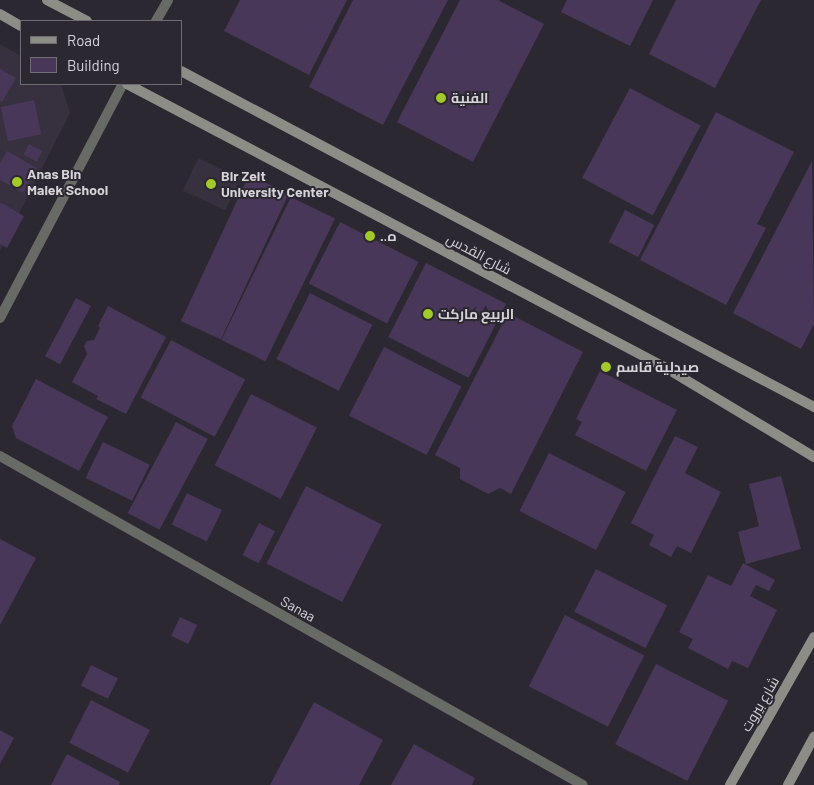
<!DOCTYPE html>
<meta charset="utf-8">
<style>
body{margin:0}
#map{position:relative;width:814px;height:785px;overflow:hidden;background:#2c2831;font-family:Barlow,Cairo,sans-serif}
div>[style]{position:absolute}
.built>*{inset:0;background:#37303f;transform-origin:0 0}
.building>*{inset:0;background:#483758;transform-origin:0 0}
.street>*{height:10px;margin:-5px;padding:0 5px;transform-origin:5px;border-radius:5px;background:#686a65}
.secondary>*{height:10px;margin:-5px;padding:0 5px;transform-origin:5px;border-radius:5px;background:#8b8d86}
.dots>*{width:14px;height:14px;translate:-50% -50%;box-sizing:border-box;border:2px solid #2c2831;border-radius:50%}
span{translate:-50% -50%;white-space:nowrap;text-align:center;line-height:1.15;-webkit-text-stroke:4px #2c2831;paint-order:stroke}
.poi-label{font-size:14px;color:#d6d3d9;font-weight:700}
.left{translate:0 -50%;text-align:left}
.street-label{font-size:14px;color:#d6d3d9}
.legend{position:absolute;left:20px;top:20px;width:162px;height:65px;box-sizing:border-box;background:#2c2831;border:1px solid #706c74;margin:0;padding:6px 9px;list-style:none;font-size:15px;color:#d6d3d9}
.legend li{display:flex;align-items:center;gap:10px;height:25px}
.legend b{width:25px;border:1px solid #706c74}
</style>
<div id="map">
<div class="built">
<i style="clip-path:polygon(0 44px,21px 56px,21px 84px,61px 84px,70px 113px,0 251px)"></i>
<i style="left:198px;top:158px;width:47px;height:36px;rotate:25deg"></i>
</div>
<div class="building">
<i style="clip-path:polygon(240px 0,347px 0,309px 75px,224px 31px)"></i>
<i style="clip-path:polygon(353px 0,448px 0,383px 125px,309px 87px)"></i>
<i style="clip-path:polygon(460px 0,498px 0,544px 24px,473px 162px,397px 122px)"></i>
<i style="clip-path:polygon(567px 0,653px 0,630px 46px,561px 12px)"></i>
<i style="clip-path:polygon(676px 0,761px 0,715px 88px,649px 54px)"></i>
<i style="clip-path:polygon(0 69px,16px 78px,2px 102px,0 101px)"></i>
<i style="left:630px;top:88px;width:80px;height:102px;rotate:28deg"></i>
<i style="left:34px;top:100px;width:35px;height:34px;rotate:78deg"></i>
<i style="clip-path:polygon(716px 112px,794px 152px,757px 224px,766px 228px,726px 305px,640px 260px)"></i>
<i style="left:29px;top:144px;width:15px;height:12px;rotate:28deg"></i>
<i style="clip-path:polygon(7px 151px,37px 168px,23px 193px,0 180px,0 163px)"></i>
<i style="clip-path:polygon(812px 161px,814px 324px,801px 349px,733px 313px)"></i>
<i style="left:249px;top:175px;width:44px;height:161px;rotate:25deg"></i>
<i style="left:291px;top:197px;width:49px;height:159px;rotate:26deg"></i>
<i style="clip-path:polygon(0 202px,24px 216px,7px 248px,0 244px)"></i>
<i style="left:625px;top:210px;width:33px;height:36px;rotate:27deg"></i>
<i style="left:340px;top:222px;width:88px;height:69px;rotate:27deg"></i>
<i style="left:426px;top:263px;width:90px;height:83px;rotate:27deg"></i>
<i style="left:310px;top:293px;width:70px;height:74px;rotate:27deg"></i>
<i style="left:76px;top:298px;width:17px;height:66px;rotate:28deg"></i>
<i style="clip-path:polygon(108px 306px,166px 337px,126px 414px,96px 399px,98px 396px,72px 382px,87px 354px,84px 346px,87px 341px,94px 340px,100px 328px,98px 326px)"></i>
<i style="clip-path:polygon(508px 313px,583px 352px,511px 494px,500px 488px,488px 494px,460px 479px,460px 468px,435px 455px)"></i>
<i style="left:171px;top:340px;width:84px;height:65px;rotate:28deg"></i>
<i style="left:384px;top:347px;width:87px;height:77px;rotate:27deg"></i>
<i style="clip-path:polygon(600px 371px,677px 410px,646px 471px,575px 435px,582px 422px,576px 419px)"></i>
<i style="clip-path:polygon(36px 379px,108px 417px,79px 471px,16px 438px,12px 426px)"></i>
<i style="left:251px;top:394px;width:74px;height:80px;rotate:27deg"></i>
<i style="left:176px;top:422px;width:36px;height:103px;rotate:28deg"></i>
<i style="clip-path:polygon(675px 436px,698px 447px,685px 473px,721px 492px,691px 553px,677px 546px,671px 557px,649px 545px,654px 535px,631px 523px)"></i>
<i style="left:103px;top:442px;width:52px;height:40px;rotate:26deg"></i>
<i style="left:549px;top:453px;width:86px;height:65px;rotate:27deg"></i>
<i style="clip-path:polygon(781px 476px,801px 549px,746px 564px,738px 532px,759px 526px,749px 484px)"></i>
<i style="left:306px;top:486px;width:85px;height:87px;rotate:27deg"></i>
<i style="left:187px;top:493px;width:39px;height:35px;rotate:26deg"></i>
<i style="left:259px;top:523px;width:18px;height:36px;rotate:27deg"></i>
<i style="clip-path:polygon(0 539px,36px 558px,0 625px)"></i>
<i style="clip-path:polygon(743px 563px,775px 580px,769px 591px,756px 585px,750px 596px,777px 610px,748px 668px,732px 661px,728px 669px,688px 648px,693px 639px,679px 632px,708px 575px,731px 586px)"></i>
<i style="left:596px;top:569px;width:80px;height:48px;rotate:27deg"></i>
<i style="left:565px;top:615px;width:89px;height:80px;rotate:27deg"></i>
<i style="left:180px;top:617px;width:19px;height:21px;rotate:25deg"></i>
<i style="left:656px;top:664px;width:81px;height:90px;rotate:27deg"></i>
<i style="left:91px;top:665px;width:30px;height:23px;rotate:26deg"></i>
<i style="left:91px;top:700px;width:66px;height:48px;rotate:27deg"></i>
<i style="clip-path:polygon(314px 702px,383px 740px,359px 785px,270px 785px)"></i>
<i style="clip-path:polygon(0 730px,14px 738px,0 764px)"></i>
<i style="clip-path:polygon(414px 744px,475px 778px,472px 785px,391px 785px)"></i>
<i style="clip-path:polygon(67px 754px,120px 782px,119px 785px,51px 785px)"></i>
</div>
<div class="street">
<i style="left:156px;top:21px;width:24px;rotate:-60deg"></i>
<i style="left:0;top:318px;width:264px;rotate:-62.3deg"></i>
<i style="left:0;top:456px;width:669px;rotate:29.44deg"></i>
</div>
<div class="secondary">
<i style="left:47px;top:0;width:45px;rotate:27.7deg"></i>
<i style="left:0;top:14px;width:24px;rotate:30deg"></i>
<i style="left:181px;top:71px;width:717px;rotate:27.96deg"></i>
<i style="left:127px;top:84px;width:609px;rotate:27.78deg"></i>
<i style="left:666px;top:368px;width:173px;rotate:31deg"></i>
<i style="left:730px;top:785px;width:170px;rotate:-60.4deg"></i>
<i style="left:788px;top:785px;width:55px;rotate:-61.6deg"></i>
</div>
<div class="dots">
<i style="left:441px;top:98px;background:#a2c929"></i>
<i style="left:17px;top:182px;background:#a2c929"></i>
<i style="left:211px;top:184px;background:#a2c929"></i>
<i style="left:370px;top:236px;background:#a2c929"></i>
<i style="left:428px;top:314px;background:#a2c929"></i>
<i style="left:606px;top:367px;background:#a2c929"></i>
</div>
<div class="poi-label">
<span class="left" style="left:451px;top:98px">الفنية</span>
<span class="left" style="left:27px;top:182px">Anas Bin<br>Malek School</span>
<span class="left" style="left:221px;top:184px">Bir Zeit<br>University Center</span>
<span class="left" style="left:380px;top:236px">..ه</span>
<span class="left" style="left:438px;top:314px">الربيع ماركت</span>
<span class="left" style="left:616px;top:367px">صيدلية قاسم</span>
</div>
<div class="street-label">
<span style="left:479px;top:254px;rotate:28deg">شارع القدس</span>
<span style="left:298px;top:609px;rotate:29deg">Sanaa</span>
<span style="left:760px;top:704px;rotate:-60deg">شارع بيروت</span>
</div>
<ul class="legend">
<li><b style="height:6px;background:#8b8d86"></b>Road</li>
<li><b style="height:14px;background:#483758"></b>Building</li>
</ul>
</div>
